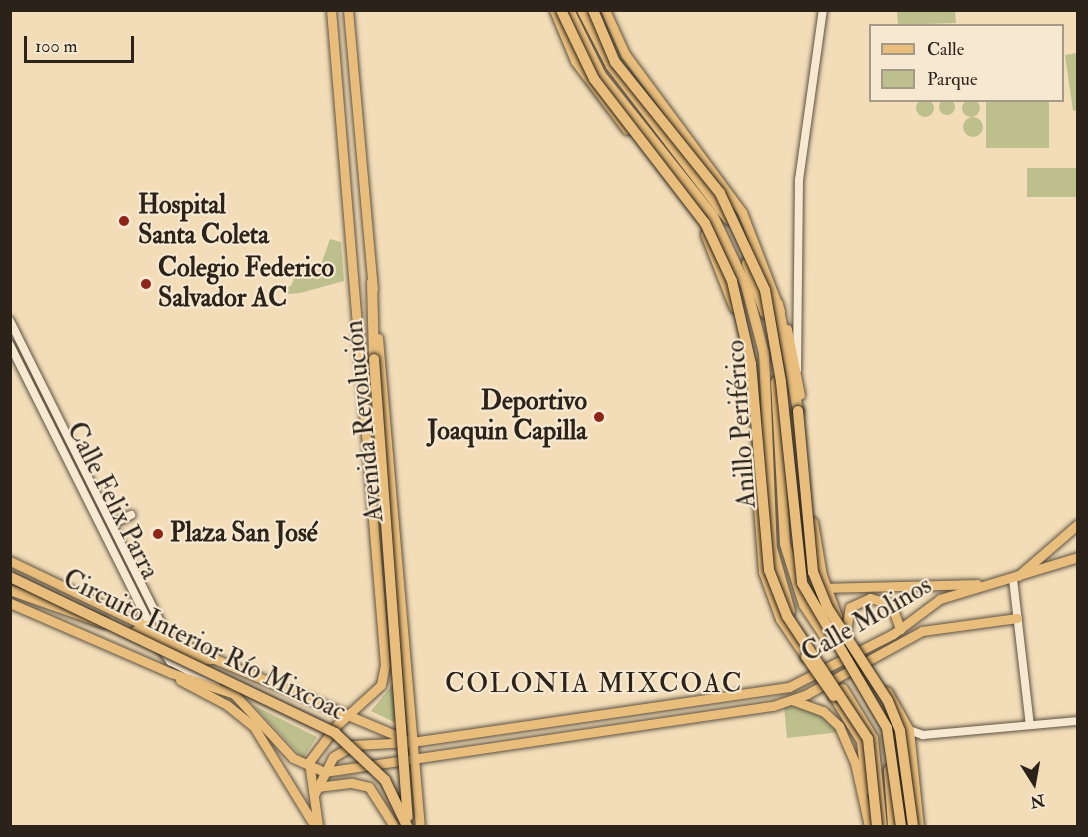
<!DOCTYPE html>
<meta charset="utf-8">
<style>
body{margin:0}
#map{position:relative;width:1088px;height:837px;overflow:hidden;background:#f2ddb8;font-family:"IM FELL Double Pica",serif}
div>[style]{position:absolute}
.green>*{inset:0;background:#bdc08d;transform-origin:0 0}
.round{border-radius:50%}
.roads{filter:drop-shadow(0 0 2px #5d5242) drop-shadow(0 0 2px #5d5242)}
.minor>*{height:8px;margin:-4px;padding:0 4px;transform-origin:4px;border-radius:4px;background:#f7e9d1}
.major>*{height:9px;margin:-4.5px;padding:0 4.5px;transform-origin:4.5px;border-radius:4.5px;background:#e9be7c}
.highway>*{height:10px;margin:-5px;padding:0 5px;transform-origin:5px;border-radius:5px;background:#e9be7c}
.bridges{filter:drop-shadow(0 0 2px #2b231a) drop-shadow(0 0 2px #2b231a)}
.major-bridge>*{height:9px;margin:-4.5px;padding:0 4.5px;transform-origin:4.5px;border-radius:4.5px;background:#e9be7c}
.highway-bridge>*{height:10px;margin:-5px;padding:0 5px;transform-origin:5px;border-radius:5px;background:#e9be7c}
.dots>*{width:16px;height:16px;translate:-50% -50%;box-sizing:border-box;border:3px solid #f7e9d1;border-radius:50%}
span{translate:-50% -50%;white-space:nowrap;text-align:center;line-height:1.15;-webkit-text-stroke:4.5px #f7e9d1;paint-order:stroke}
.poi-label{font-size:26px;color:#2b231a;font-weight:700}
.left{translate:0 -50%;text-align:left}
.right{translate:-100% -50%;text-align:right}
.street-label{font-size:26px;color:#2b231a}
.neighbourhood-label{font-size:27px;color:#2b231a;letter-spacing:1.5px}
.frame{position:absolute;inset:0;border:12px solid #2b231a;pointer-events:none}
.legend{position:absolute;left:869px;top:24px;width:195px;height:78px;box-sizing:border-box;background:#f7e9d1;border:2px solid #a59a88;margin:0;padding:8px 10px;list-style:none;font-size:18px;color:#2b231a}
.legend li{display:flex;align-items:center;gap:12px;height:30px}
.legend b{width:30px;border:2px solid #a59a88}
.north{position:absolute;left:1004px;top:753px;width:60px;height:60px;-webkit-text-stroke:4px #f7e9d1;paint-order:stroke;rotate:169deg;font-size:16px;font-weight:700;line-height:24px;text-align:center;color:#2b231a}
.north::after{content:'';display:block;margin:auto;width:21px;height:27px;background:#2b231a;clip-path:polygon(50% 0,100% 100%,50% 72%,0 100%)}
.scale{position:absolute;left:24px;top:36px;width:110px;height:27px;box-sizing:border-box;border:3px solid #2b231a;border-top:0;padding-left:8px;font-size:18px;line-height:21px;white-space:nowrap;color:#2b231a;-webkit-text-stroke:4px #f7e9d1;paint-order:stroke}
</style>
<div id="map">
<div class="green">
<i style="clip-path:polygon(897px 11px,955px 11px,956px 23px,898px 25px)"></i>
<i style="clip-path:polygon(1077px 53px,1077px 110px,1073px 111px,1065px 55px)"></i>
<i class="round" style="left:939px;top:99px;width:16px;height:16px"></i>
<i class="round" style="left:962px;top:99px;width:18px;height:18px"></i>
<i class="round" style="left:916px;top:99px;width:18px;height:18px"></i>
<i style="left:986px;top:101px;width:63px;height:47px"></i>
<i class="round" style="left:963px;top:117px;width:20px;height:20px"></i>
<i style="left:1077px;top:168px;width:29px;height:50px;rotate:90deg"></i>
<i style="clip-path:polygon(330px 239px,341px 242px,344px 281px,300px 293px,288px 294px,279px 286px,291px 286px,297px 271px,317px 276px)"></i>
<i style="clip-path:polygon(394px 683px,396px 723px,371px 711px)"></i>
<i style="clip-path:polygon(796px 704px,822px 713px,840px 732px,787px 738px,784px 706px)"></i>
<i style="clip-path:polygon(253px 705px,317px 737px,303px 758px)"></i>
</div>
<div class="roads">
<div class="minor">
<i style="left:10px;top:321px;width:347px;rotate:63.5deg"></i>
<i style="left:10px;top:345px;width:317px;rotate:63.4deg"></i>
<i style="left:797px;top:370px;width:190px;rotate:-89.4deg"></i>
<i style="left:799px;top:180px;width:172px;rotate:-82deg"></i>
<i style="left:114px;top:523px;width:19px;rotate:-25deg"></i>
<i style="left:1013px;top:579px;width:147px;rotate:83.4deg"></i>
<i style="left:162px;top:650px;width:14px;rotate:54deg"></i>
<i style="left:170px;top:661px;width:52px;rotate:27.6deg"></i>
<i style="left:909px;top:730px;width:15px;rotate:20deg"></i>
<i style="left:923px;top:735px;width:156px;rotate:-5.2deg"></i>
</div>
<div class="major">
<i style="left:348px;top:10px;width:280px;rotate:84.9deg"></i>
<i style="left:554px;top:10px;width:55px;rotate:67.6deg"></i>
<i style="left:575px;top:61px;width:86px;rotate:53deg"></i>
<i style="left:605px;top:10px;width:48px;rotate:65.6deg"></i>
<i style="left:625px;top:54px;width:197px;rotate:53.5deg"></i>
<i style="left:742px;top:212px;width:106px;rotate:69deg"></i>
<i style="left:705px;top:234px;width:79px;rotate:68.6deg"></i>
<i style="left:787px;top:329px;width:67px;rotate:78.9deg"></i>
<i style="left:378px;top:338px;width:490px;rotate:85.1deg"></i>
<i style="left:757px;top:494px;width:78px;rotate:85.6deg"></i>
<i style="left:763px;top:572px;width:50px;rotate:70.1deg"></i>
<i style="left:780px;top:619px;width:45px;rotate:56deg"></i>
<i style="left:813px;top:522px;width:54px;rotate:80.4deg"></i>
<i style="left:822px;top:575px;width:44px;rotate:69.9deg"></i>
<i style="left:10px;top:561px;width:227px;rotate:25.6deg"></i>
<i style="left:215px;top:659px;width:208px;rotate:22.9deg"></i>
<i style="left:1018px;top:576px;width:79px;rotate:-40.9deg"></i>
<i style="left:826px;top:588px;width:151px;rotate:-1.5deg"></i>
<i style="left:10px;top:603px;width:176px;rotate:23.5deg"></i>
<i style="left:171px;top:673px;width:66px;rotate:18.4deg"></i>
<i style="left:234px;top:694px;width:87px;rotate:47.3deg"></i>
<i style="left:293px;top:758px;width:34px;rotate:24deg"></i>
<i style="left:324px;top:772px;width:454px;rotate:-8.4deg"></i>
<i style="left:773px;top:706px;width:36px;rotate:-19deg"></i>
<i style="left:807px;top:694px;width:131px;rotate:-28.7deg"></i>
<i style="left:922px;top:631px;width:96px;rotate:-7.8deg"></i>
<i style="left:846px;top:631px;width:24px;rotate:-81deg"></i>
<i style="left:850px;top:607px;width:22px;rotate:-24deg"></i>
<i style="left:870px;top:598px;width:22px;rotate:16deg"></i>
<i style="left:891px;top:604px;width:27px;rotate:70deg"></i>
<i style="left:180px;top:680px;width:53px;rotate:28deg"></i>
<i style="left:227px;top:705px;width:35px;rotate:39deg"></i>
<i style="left:254px;top:727px;width:116px;rotate:58.4deg"></i>
<i style="left:887px;top:691px;width:45px;rotate:60.6deg"></i>
<i style="left:909px;top:730px;width:97px;rotate:84.1deg"></i>
<i style="left:833px;top:696px;width:53px;rotate:58.1deg"></i>
<i style="left:861px;top:741px;width:49px;rotate:84.2deg"></i>
<i style="left:792px;top:700px;width:33px;rotate:20deg"></i>
<i style="left:823px;top:711px;width:22px;rotate:43deg"></i>
<i style="left:839px;top:726px;width:40px;rotate:66.6deg"></i>
<i style="left:855px;top:763px;width:65px;rotate:77.5deg"></i>
<i style="left:317px;top:787px;width:35px;rotate:-7deg"></i>
<i style="left:352px;top:783px;width:17px;rotate:13deg"></i>
<i style="left:369px;top:787px;width:46px;rotate:57.3deg"></i>
<i style="left:314px;top:795px;width:42px;rotate:-63.4deg"></i>
<i style="left:333px;top:757px;width:24px;rotate:-30deg"></i>
<i style="left:354px;top:745px;width:58px;rotate:-3deg"></i>
<i style="left:412px;top:742px;width:381px;rotate:-8.3deg"></i>
<i style="left:789px;top:687px;width:117px;rotate:-27deg"></i>
<i style="left:893px;top:634px;width:59px;rotate:-36.7deg"></i>
<i style="left:940px;top:599px;width:144px;rotate:-16.9deg"></i>
<i style="left:318px;top:826px;width:65px;rotate:-98deg"></i>
<i style="left:309px;top:762px;width:46px;rotate:-52.9deg"></i>
<i style="left:337px;top:725px;width:59px;rotate:-42.3deg"></i>
<i style="left:381px;top:685px;width:20px;rotate:-79deg"></i>
<i style="left:385px;top:665px;width:657px;rotate:-94.71deg"></i>
</div>
<div class="highway">
<i style="left:569px;top:10px;width:72px;rotate:63.8deg"></i>
<i style="left:601px;top:75px;width:180px;rotate:51.5deg"></i>
<i style="left:713px;top:216px;width:77px;rotate:64.8deg"></i>
<i style="left:746px;top:286px;width:69px;rotate:75deg"></i>
<i style="left:764px;top:353px;width:195px;rotate:87.7deg"></i>
<i style="left:772px;top:548px;width:66px;rotate:74.1deg"></i>
<i style="left:582px;top:10px;width:63px;rotate:62.6deg"></i>
<i style="left:611px;top:66px;width:193px;rotate:52.6deg"></i>
<i style="left:747px;top:263px;width:53px;rotate:70.2deg"></i>
<i style="left:372px;top:282px;width:77px;rotate:88.5deg"></i>
<i style="left:778px;top:304px;width:109px;rotate:79.4deg"></i>
<i style="left:776px;top:382px;width:162px;rotate:86.8deg"></i>
<i style="left:785px;top:544px;width:64px;rotate:72.7deg"></i>
<i style="left:804px;top:605px;width:43px;rotate:56.3deg"></i>
<i style="left:10px;top:590px;width:99px;rotate:19.5deg"></i>
<i style="left:135px;top:632px;width:17px;rotate:-25deg"></i>
<i style="left:141px;top:634px;width:64px;rotate:24.1deg"></i>
<i style="left:199px;top:660px;width:16px;rotate:-4deg"></i>
<i style="left:843px;top:689px;width:57px;rotate:58.5deg"></i>
<i style="left:873px;top:738px;width:88px;rotate:84.2deg"></i>
<i style="left:889px;top:770px;width:56px;rotate:85.9deg"></i>
</div>
</div>
<div class="bridges">
<div class="major-bridge">
<i style="left:805px;top:656px;width:49px;rotate:55deg"></i>
</div>
<div class="highway-bridge">
<i style="left:561px;top:10px;width:76px;rotate:64.4deg"></i>
<i style="left:594px;top:79px;width:182px;rotate:52.4deg"></i>
<i style="left:705px;top:223px;width:64px;rotate:65deg"></i>
<i style="left:732px;top:281px;width:85px;rotate:77.1deg"></i>
<i style="left:751px;top:364px;width:207px;rotate:85deg"></i>
<i style="left:769px;top:570px;width:49px;rotate:68.6deg"></i>
<i style="left:787px;top:616px;width:147px;rotate:56.6deg"></i>
<i style="left:868px;top:739px;width:87px;rotate:84.1deg"></i>
<i style="left:593px;top:10px;width:56px;rotate:67.1deg"></i>
<i style="left:615px;top:62px;width:168px;rotate:51.3deg"></i>
<i style="left:720px;top:193px;width:107px;rotate:65.1deg"></i>
<i style="left:765px;top:290px;width:93px;rotate:80.1deg"></i>
<i style="left:781px;top:382px;width:202px;rotate:84deg"></i>
<i style="left:802px;top:583px;width:168px;rotate:59.6deg"></i>
<i style="left:887px;top:728px;width:99px;rotate:81.9deg"></i>
<i style="left:374px;top:359px;width:459px;rotate:85.8deg"></i>
<i style="left:798px;top:411px;width:162px;rotate:84.7deg"></i>
<i style="left:813px;top:572px;width:38px;rotate:68deg"></i>
<i style="left:827px;top:607px;width:112px;rotate:57deg"></i>
<i style="left:888px;top:701px;width:32px;rotate:68deg"></i>
<i style="left:900px;top:731px;width:96px;rotate:82.2deg"></i>
<i style="left:10px;top:577px;width:361px;rotate:25.6deg"></i>
<i style="left:335px;top:733px;width:69px;rotate:43.2deg"></i>
<i style="left:385px;top:780px;width:51px;rotate:64.4deg"></i>
</div>
</div>
<div class="dots">
<i style="left:124px;top:221px;background:#8f2418"></i>
<i style="left:146px;top:284px;background:#8f2418"></i>
<i style="left:599px;top:417px;background:#8f2418"></i>
<i style="left:158px;top:534px;background:#8f2418"></i>
</div>
<div class="poi-label">
<span class="left" style="left:138px;top:221px">Hospital<br>Santa Coleta</span>
<span class="left" style="left:158px;top:284px">Colegio Federico<br>Salvador AC</span>
<span class="right" style="left:587px;top:417px">Deportivo<br>Joaquin Capilla</span>
<span class="left" style="left:170px;top:534px">Plaza San José</span>
</div>
<div class="street-label">
<span style="left:365px;top:421px;rotate:-96deg">Avenida Revolución</span>
<span style="left:742px;top:424px;rotate:-94deg">Anillo Periférico</span>
<span style="left:112px;top:501px;rotate:63deg">Calle Felix Parra</span>
<span style="left:867px;top:620px;rotate:-30deg">Calle Molinos</span>
<span style="left:204px;top:646px;rotate:26deg">Circuito Interior Río Mixcoac</span>
</div>
<div class="neighbourhood-label">
<span style="left:594px;top:684px">COLONIA MIXCOAC</span>
</div>
<div class="frame"></div>
<ul class="legend">
<li><b style="height:8px;background:#e9be7c"></b>Calle</li>
<li><b style="height:16px;background:#bdc08d"></b>Parque</li>
</ul>
<div class="north">N</div>
<div class="scale">100 m</div>
</div>
